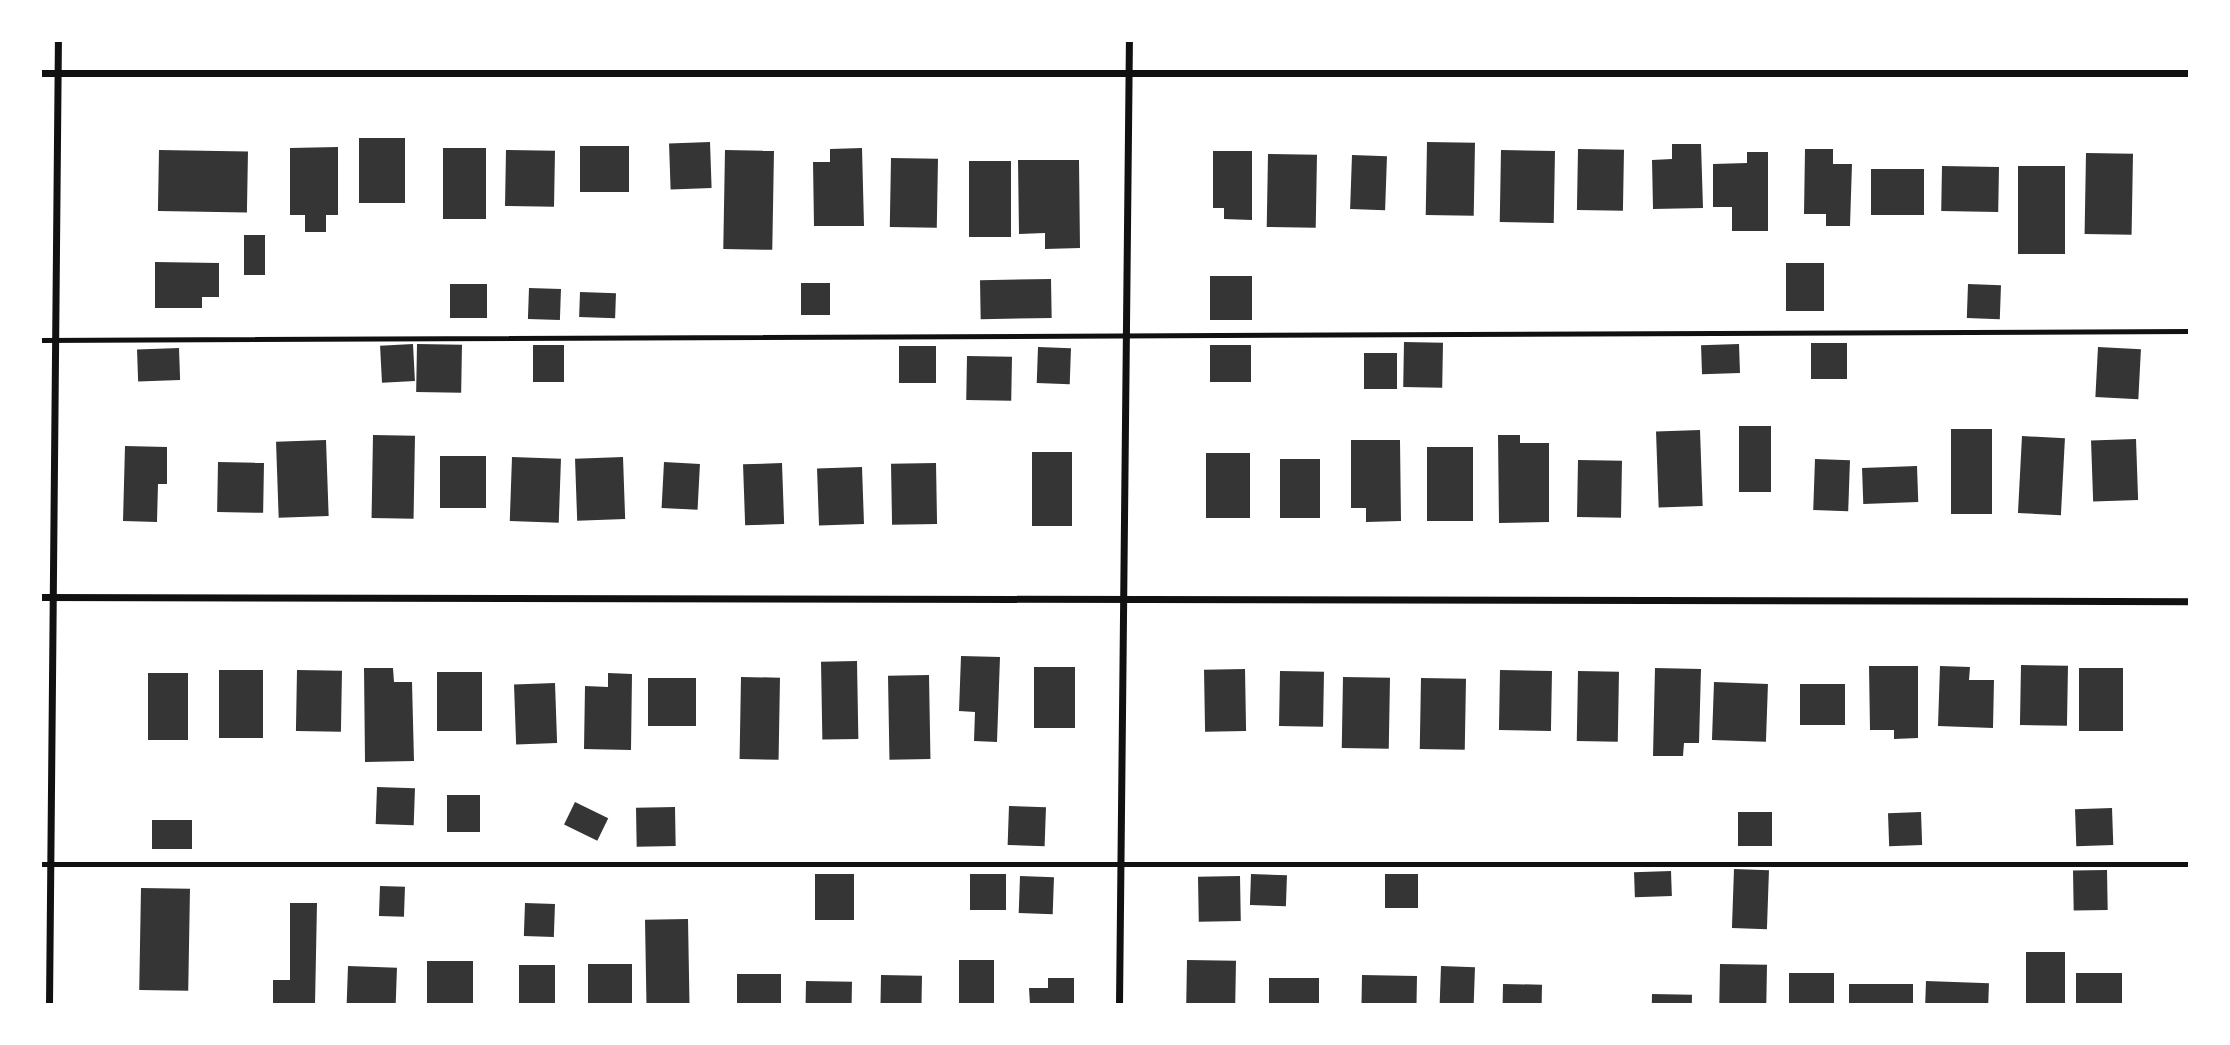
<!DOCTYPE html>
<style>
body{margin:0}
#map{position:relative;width:2230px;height:1045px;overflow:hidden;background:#fff;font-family:"Archivo Narrow",sans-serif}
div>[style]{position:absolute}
.building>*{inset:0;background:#353535;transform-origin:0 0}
.service>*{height:5px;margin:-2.5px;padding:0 2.5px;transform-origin:2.5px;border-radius:2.5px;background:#111}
.minor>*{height:7px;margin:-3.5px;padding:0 3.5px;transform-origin:3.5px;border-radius:3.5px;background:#111}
span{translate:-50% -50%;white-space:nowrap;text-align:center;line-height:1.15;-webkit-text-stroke:5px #fff;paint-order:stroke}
.frame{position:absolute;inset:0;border:42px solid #fff;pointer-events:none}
</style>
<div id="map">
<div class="building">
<i style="left:359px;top:138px;width:46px;height:65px"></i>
<i style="left:710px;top:142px;width:46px;height:41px;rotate:88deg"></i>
<i style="left:1427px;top:142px;width:48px;height:73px;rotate:1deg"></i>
<i style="clip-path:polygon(1672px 144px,1701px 144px,1703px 208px,1653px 209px,1652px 160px,1672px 159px)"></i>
<i style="left:580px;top:146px;width:49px;height:46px"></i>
<i style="clip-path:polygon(338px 147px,338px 215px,326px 215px,326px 232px,305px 232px,305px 215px,290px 215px,290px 148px)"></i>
<i style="left:443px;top:148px;width:43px;height:71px"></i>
<i style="clip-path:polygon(862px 148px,864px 226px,814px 226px,813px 162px,830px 162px,830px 149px)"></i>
<i style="left:1578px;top:149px;width:46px;height:61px;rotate:1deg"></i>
<i style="clip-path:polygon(1805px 149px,1833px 149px,1833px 164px,1852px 164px,1850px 226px,1826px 226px,1826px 214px,1804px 214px)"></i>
<i style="left:159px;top:150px;width:89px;height:61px;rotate:1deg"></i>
<i style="left:506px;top:150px;width:49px;height:56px;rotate:1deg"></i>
<i style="left:725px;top:150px;width:49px;height:99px;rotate:1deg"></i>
<i style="left:1501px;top:150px;width:54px;height:72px;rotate:1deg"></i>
<i style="clip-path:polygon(1213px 151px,1252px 151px,1252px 220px,1224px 219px,1224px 208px,1213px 208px)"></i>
<i style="clip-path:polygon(1747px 152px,1768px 152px,1768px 231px,1732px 231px,1732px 207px,1713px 207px,1713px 164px,1747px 163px)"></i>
<i style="left:2086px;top:153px;width:47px;height:81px;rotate:1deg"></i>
<i style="left:1268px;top:154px;width:49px;height:73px;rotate:1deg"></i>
<i style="left:1352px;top:155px;width:35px;height:54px;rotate:2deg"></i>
<i style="left:891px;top:158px;width:47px;height:69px;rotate:1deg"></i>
<i style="clip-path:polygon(1018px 160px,1079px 160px,1080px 248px,1045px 249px,1045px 233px,1019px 234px)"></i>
<i style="left:969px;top:161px;width:42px;height:76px"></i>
<i style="left:1942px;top:166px;width:57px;height:45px;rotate:1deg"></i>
<i style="left:2018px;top:166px;width:47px;height:88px"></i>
<i style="left:1871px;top:169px;width:53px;height:46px"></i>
<i style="left:244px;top:235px;width:21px;height:40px"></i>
<i style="clip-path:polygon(155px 262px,219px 263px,219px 297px,202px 297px,202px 308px,155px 308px)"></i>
<i style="left:1786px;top:263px;width:38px;height:48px"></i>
<i style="left:1252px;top:276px;width:44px;height:42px;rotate:90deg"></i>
<i style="left:1051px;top:279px;width:39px;height:71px;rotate:89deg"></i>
<i style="left:801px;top:283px;width:29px;height:32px"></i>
<i style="left:487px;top:284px;width:34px;height:37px;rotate:90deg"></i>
<i style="left:1968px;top:284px;width:33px;height:34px;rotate:2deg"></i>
<i style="left:529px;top:288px;width:32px;height:31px;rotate:2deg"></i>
<i style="left:580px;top:292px;width:36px;height:25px;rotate:2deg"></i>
<i style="left:1404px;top:342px;width:39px;height:45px;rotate:1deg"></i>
<i style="left:1811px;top:343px;width:36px;height:36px"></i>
<i style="left:413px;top:344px;width:37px;height:33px;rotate:87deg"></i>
<i style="left:417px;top:344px;width:45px;height:48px;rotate:1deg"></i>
<i style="left:1739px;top:344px;width:29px;height:38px;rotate:88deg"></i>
<i style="left:533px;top:345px;width:31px;height:37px"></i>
<i style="left:1210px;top:345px;width:41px;height:37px"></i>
<i style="left:899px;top:346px;width:37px;height:37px"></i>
<i style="left:1038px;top:347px;width:33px;height:36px;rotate:2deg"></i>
<i style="left:2098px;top:347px;width:43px;height:50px;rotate:3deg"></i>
<i style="left:179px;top:348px;width:32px;height:42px;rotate:88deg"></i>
<i style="left:1364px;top:353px;width:33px;height:36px"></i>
<i style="left:967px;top:356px;width:45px;height:44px;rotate:1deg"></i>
<i style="left:1739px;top:426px;width:32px;height:66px"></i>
<i style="left:1951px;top:429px;width:41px;height:85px"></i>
<i style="left:1700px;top:430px;width:76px;height:44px;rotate:88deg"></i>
<i style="left:373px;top:435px;width:42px;height:83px;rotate:1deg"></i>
<i style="clip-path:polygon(1498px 435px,1520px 435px,1520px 443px,1549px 443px,1549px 522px,1499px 523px)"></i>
<i style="left:2022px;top:436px;width:43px;height:77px;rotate:3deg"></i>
<i style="left:2136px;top:439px;width:61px;height:45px;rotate:88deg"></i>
<i style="left:326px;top:440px;width:76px;height:50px;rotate:88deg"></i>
<i style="clip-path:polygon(1351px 440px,1400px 440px,1401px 521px,1366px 522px,1366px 508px,1351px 508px)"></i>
<i style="clip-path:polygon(125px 446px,167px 447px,167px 484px,158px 484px,157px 522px,123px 521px)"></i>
<i style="left:1427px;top:447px;width:46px;height:74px"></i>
<i style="left:1032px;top:452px;width:40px;height:74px"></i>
<i style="left:1250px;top:453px;width:65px;height:44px;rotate:90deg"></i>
<i style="left:440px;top:456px;width:46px;height:52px"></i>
<i style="left:512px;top:457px;width:49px;height:64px;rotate:2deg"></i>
<i style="left:623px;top:457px;width:62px;height:48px;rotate:88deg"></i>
<i style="left:1280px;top:459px;width:40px;height:59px"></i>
<i style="left:1815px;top:459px;width:35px;height:51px;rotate:2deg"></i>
<i style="left:1578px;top:460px;width:44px;height:57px;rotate:1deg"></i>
<i style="left:218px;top:462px;width:46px;height:50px;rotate:1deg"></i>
<i style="left:664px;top:462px;width:36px;height:46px;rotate:3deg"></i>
<i style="left:782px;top:463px;width:61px;height:39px;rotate:88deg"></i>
<i style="left:936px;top:463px;width:61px;height:45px;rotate:89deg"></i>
<i style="left:1917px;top:466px;width:36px;height:55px;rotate:88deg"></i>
<i style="left:862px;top:467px;width:57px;height:45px;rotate:88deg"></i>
<i style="clip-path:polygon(961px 656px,1000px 657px,997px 742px,974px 741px,975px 712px,959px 711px)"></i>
<i style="left:857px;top:661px;width:78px;height:36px;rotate:89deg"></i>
<i style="left:2021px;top:665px;width:47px;height:60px;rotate:1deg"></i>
<i style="clip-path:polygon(1869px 666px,1918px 666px,1918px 738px,1894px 739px,1894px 730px,1870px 730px)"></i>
<i style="clip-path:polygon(1940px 666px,1970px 667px,1969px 680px,1994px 680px,1993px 728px,1938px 726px)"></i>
<i style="left:1034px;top:667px;width:41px;height:61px"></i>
<i style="clip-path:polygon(364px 668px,393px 668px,394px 682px,412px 682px,414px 761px,365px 762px)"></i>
<i style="clip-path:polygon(1655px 668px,1701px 669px,1699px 743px,1684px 743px,1683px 756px,1653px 756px)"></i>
<i style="left:2123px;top:668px;width:63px;height:44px;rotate:90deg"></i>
<i style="left:1245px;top:669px;width:62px;height:41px;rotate:89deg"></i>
<i style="left:219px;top:670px;width:44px;height:68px"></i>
<i style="left:297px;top:670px;width:45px;height:61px;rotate:1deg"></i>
<i style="left:1500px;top:670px;width:52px;height:60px;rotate:1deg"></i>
<i style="left:1280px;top:671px;width:44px;height:55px;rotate:1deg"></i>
<i style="left:1578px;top:671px;width:41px;height:70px;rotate:1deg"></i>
<i style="left:437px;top:672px;width:45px;height:59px"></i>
<i style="left:148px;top:673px;width:40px;height:67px"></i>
<i style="clip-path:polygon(608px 673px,632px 674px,631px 750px,584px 749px,585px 686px,608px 687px)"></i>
<i style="left:929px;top:675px;width:84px;height:41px;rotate:89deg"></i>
<i style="left:741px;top:677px;width:39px;height:82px;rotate:1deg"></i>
<i style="left:1343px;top:677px;width:47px;height:71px;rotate:1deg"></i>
<i style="left:648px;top:678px;width:48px;height:48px"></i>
<i style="left:1421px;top:678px;width:45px;height:71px;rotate:1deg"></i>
<i style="left:1714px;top:682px;width:54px;height:58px;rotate:2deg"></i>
<i style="left:555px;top:683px;width:60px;height:41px;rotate:88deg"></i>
<i style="left:1800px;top:684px;width:45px;height:41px"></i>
<i style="left:377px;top:787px;width:38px;height:37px;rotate:2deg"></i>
<i style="left:447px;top:795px;width:33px;height:37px"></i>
<i style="left:575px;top:802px;width:37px;height:25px;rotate:26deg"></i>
<i style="left:1009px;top:806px;width:37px;height:39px;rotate:2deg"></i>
<i style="left:675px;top:807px;width:39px;height:39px;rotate:89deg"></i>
<i style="left:2112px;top:808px;width:37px;height:37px;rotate:88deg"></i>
<i style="left:1738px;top:812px;width:34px;height:34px"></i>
<i style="left:1921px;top:812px;width:33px;height:33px;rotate:88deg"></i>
<i style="left:152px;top:820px;width:40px;height:29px"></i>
<i style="left:1734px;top:869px;width:35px;height:59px;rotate:2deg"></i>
<i style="left:2107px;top:870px;width:40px;height:34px;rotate:89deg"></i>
<i style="left:1671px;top:871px;width:25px;height:37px;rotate:88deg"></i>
<i style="left:815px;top:874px;width:39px;height:46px"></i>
<i style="left:970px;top:874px;width:36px;height:36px"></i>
<i style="left:1251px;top:874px;width:36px;height:31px;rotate:2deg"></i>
<i style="left:1385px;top:874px;width:33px;height:34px"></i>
<i style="left:1020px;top:876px;width:34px;height:37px;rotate:2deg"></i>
<i style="left:1240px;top:876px;width:45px;height:42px;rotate:89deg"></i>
<i style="left:380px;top:886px;width:25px;height:30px;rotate:2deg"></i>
<i style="left:141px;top:888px;width:49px;height:102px;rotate:1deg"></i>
<i style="clip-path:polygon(290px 903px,317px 903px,315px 1005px,273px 1005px,273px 980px,290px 980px)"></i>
<i style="left:525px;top:903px;width:30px;height:33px;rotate:2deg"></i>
<i style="left:688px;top:919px;width:86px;height:43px;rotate:89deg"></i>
<i style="left:2026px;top:952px;width:39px;height:53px"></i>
<i style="left:959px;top:960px;width:35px;height:45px"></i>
<i style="left:1187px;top:960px;width:49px;height:45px;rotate:1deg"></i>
<i style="left:427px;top:961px;width:46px;height:44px"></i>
<i style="left:588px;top:964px;width:44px;height:41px"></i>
<i style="left:1720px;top:964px;width:47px;height:41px;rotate:1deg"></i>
<i style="left:519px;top:965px;width:36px;height:40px"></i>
<i style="left:348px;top:966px;width:49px;height:39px;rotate:2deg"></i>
<i style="left:1441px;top:966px;width:34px;height:39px;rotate:2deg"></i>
<i style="left:1834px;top:973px;width:32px;height:45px;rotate:90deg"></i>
<i style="left:2122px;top:973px;width:32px;height:46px;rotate:90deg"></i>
<i style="left:737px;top:974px;width:44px;height:31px"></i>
<i style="left:881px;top:975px;width:41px;height:30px;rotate:1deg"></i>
<i style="left:1362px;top:975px;width:55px;height:30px;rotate:1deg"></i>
<i style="clip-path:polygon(1048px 978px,1074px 978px,1074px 1005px,1030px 1005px,1029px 988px,1048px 988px)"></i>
<i style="left:1319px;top:978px;width:27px;height:50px;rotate:90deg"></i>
<i style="left:806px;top:981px;width:46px;height:24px;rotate:1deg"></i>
<i style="left:1926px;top:981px;width:63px;height:24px;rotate:2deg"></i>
<i style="left:1503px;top:984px;width:39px;height:21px;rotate:1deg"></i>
<i style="left:1913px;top:984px;width:21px;height:64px;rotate:90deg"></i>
<i style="left:1652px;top:994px;width:40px;height:11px;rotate:1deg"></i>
</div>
<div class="service">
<i style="left:40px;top:340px;width:2150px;rotate:-0.24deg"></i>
<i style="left:40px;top:864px;width:2150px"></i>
</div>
<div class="minor">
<i style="left:40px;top:73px;width:2150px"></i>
<i style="left:40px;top:597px;width:2150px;rotate:0.11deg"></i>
<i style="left:49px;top:1005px;width:965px;rotate:-89.47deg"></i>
<i style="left:1119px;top:1005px;width:965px;rotate:-89.41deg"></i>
</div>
<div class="frame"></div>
</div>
